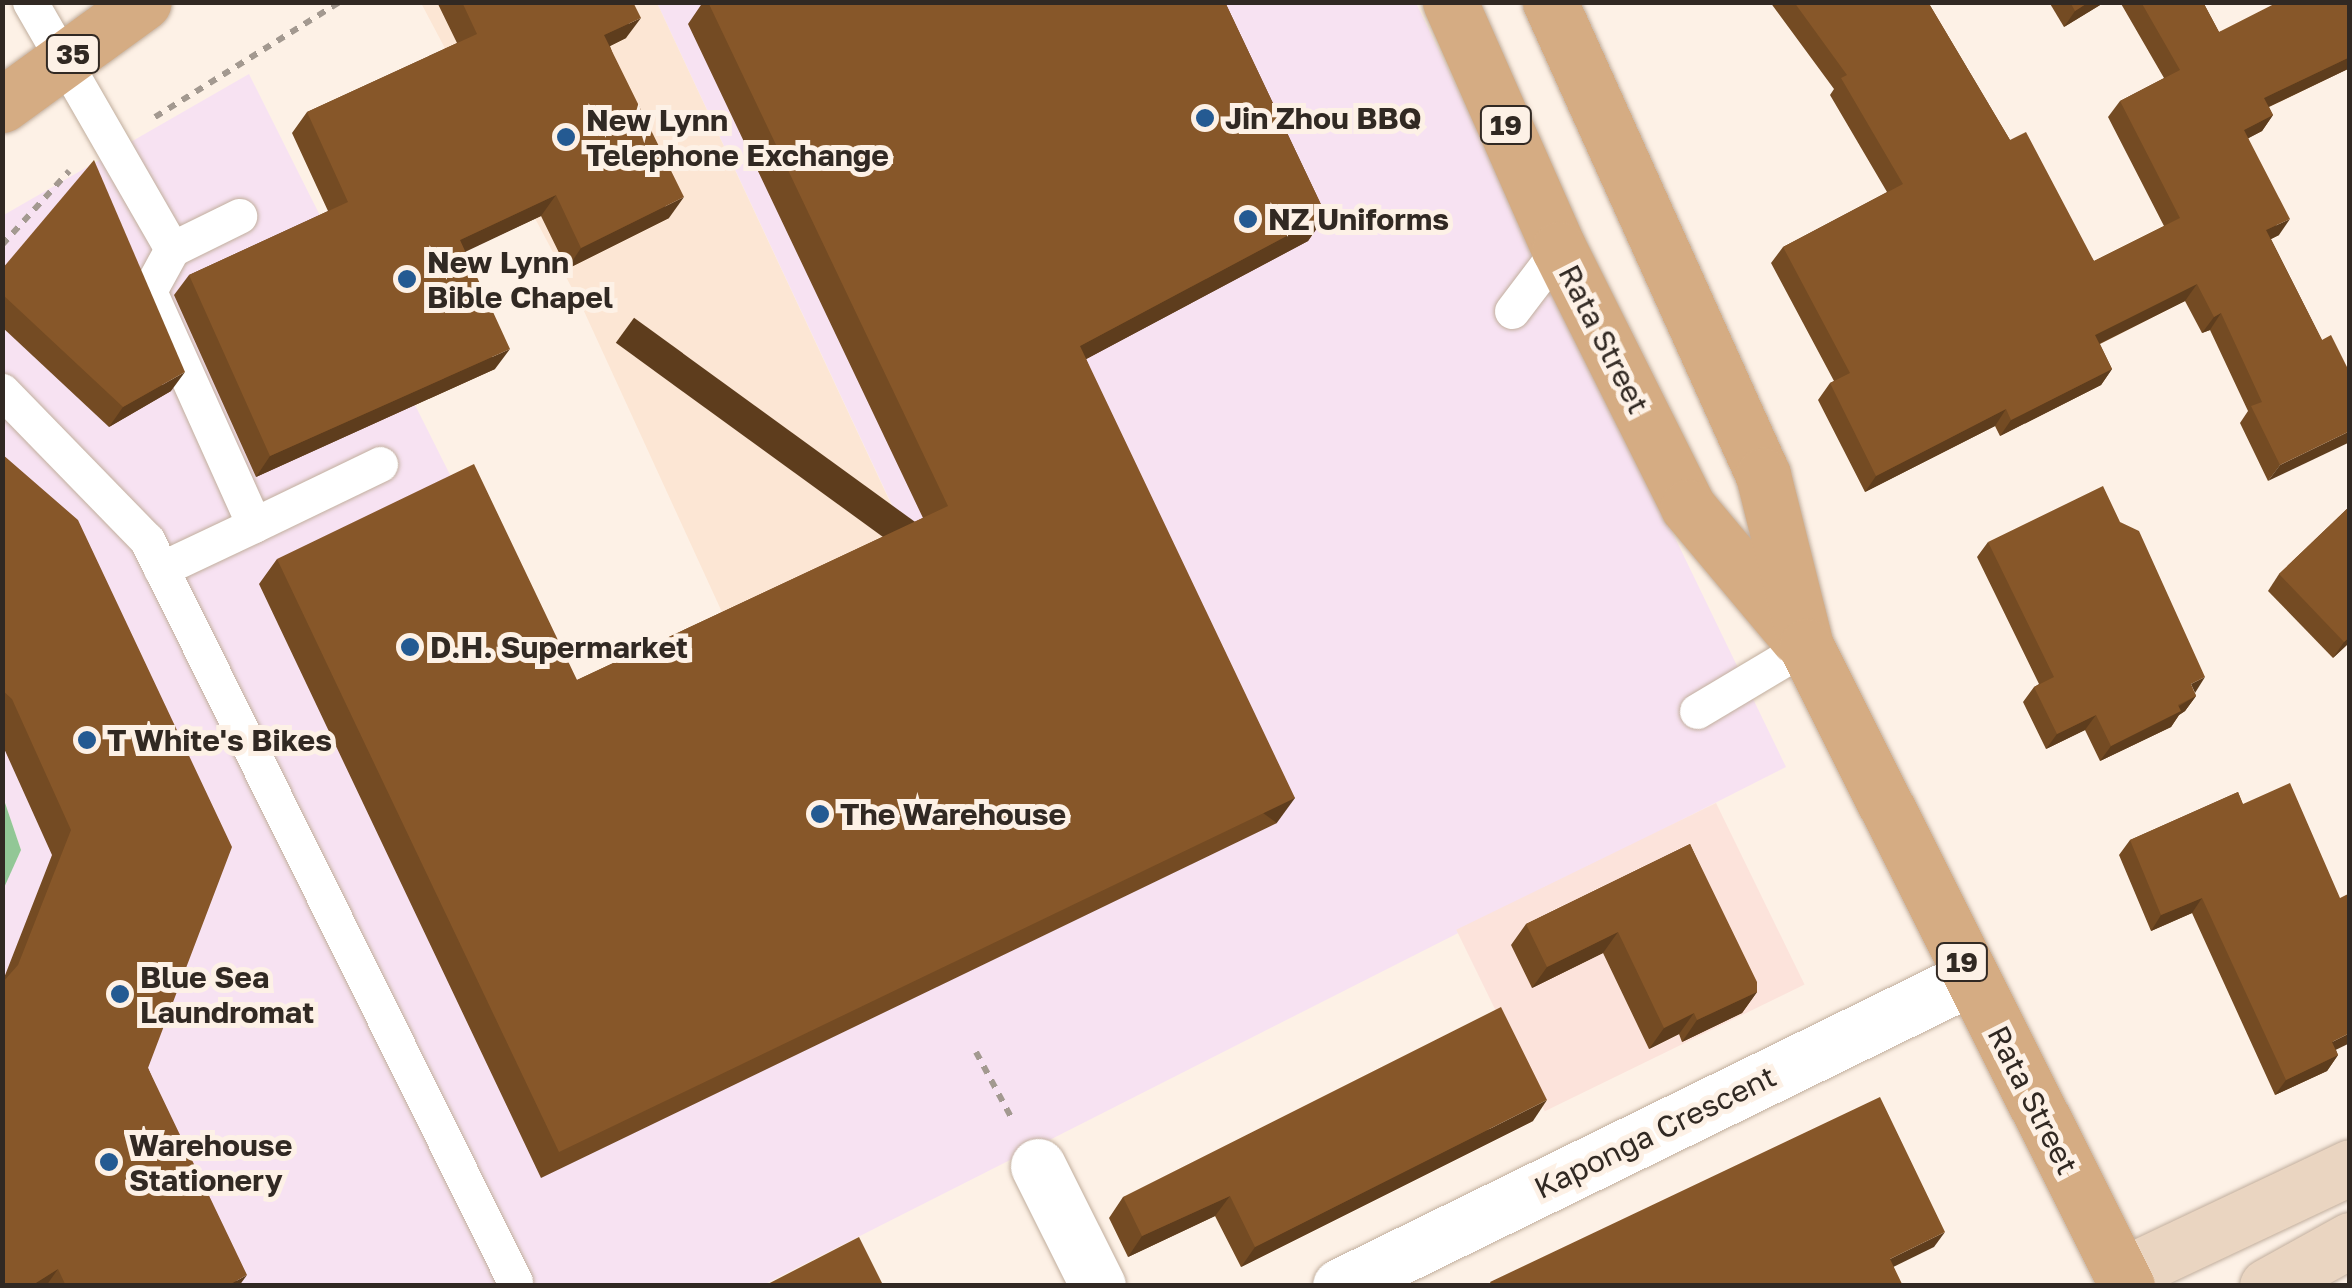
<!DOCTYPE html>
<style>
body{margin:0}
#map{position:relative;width:2352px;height:1288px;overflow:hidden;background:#fdf1e6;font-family:"Golos Text",sans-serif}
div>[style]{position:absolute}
.commercial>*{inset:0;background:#f7e2f2}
.built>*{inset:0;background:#fce6d4}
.education>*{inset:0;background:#fce3db;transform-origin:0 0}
.forest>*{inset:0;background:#92c796}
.path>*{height:6px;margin-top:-3px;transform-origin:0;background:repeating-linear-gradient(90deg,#a39990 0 8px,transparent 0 16px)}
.roads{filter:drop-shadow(0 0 2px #c1ae9d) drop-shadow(0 0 2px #c1ae9d)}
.lane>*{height:35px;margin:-17.5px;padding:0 17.5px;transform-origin:17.5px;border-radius:17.5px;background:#fff}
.street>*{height:55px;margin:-27.5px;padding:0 27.5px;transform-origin:27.5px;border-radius:27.5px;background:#fff}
.secondary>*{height:55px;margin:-27.5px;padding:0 27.5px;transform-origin:27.5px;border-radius:27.5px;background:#ead5c1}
.primary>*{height:55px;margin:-27.5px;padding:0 27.5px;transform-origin:27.5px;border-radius:27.5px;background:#d5ac83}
.wall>*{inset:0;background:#744b23}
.shaded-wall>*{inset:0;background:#5e3d1d;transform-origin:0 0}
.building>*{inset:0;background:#875729}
.dots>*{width:28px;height:28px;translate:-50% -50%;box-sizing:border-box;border:5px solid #fdf1e6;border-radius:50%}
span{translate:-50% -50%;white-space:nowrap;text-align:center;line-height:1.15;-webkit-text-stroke:10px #fdf1e6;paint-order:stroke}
.shield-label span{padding:2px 8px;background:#fdf1e6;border:2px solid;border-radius:8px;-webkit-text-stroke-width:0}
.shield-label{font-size:28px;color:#312923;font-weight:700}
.poi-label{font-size:30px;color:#312923;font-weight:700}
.left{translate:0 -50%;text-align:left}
.street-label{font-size:30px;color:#312923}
.frame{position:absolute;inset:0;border:5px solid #312923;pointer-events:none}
</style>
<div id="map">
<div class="commercial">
<i style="clip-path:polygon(657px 3px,1416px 3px,1786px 767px,763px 1285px,3px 1285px,2px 890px,21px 850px,2px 794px,2px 216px,249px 74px,564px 702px,906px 535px)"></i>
</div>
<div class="built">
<i style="clip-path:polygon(421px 3px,657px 3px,906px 536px,727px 623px,583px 309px)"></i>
</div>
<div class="education">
<i style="left:1716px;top:803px;width:202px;height:289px;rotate:64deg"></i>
</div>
<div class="forest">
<i style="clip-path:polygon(2px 794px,21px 850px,3px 890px,2px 890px)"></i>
</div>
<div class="path">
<i style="left:155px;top:117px;width:218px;rotate:-31.9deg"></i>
<i style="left:2px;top:245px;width:100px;rotate:-47.8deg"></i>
<i style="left:976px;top:1052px;width:74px;rotate:61.7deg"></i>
</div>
<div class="roads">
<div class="lane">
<i style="left:30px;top:2px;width:285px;rotate:60.1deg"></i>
<i style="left:172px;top:249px;width:48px;rotate:118.7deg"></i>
<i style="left:149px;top:291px;width:256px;rotate:65.8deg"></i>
<i style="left:254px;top:525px;width:103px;rotate:154.7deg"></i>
<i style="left:172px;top:249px;width:75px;rotate:-26.2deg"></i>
<i style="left:1512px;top:311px;width:78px;rotate:-52.8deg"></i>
<i style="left:2px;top:391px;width:208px;rotate:45.8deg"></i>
<i style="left:147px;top:540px;width:828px;rotate:63.62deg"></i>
<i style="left:254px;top:525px;width:140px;rotate:-25.8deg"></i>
<i style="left:1697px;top:711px;width:127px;rotate:-30.8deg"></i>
</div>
<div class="street">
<i style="left:1038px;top:1166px;width:134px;rotate:63.4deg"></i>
<i style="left:1340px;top:1286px;width:701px;rotate:-26.05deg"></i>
</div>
<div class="secondary">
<i style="left:2122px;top:1275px;width:252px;rotate:-25.3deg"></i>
<i style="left:2267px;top:1286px;width:95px;rotate:-29deg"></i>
</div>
<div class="primary">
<i style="left:1450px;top:2px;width:270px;rotate:66.2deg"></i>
<i style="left:1559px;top:249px;width:288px;rotate:63.4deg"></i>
<i style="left:1688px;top:507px;width:170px;rotate:50deg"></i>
<i style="left:1550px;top:2px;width:519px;rotate:65.76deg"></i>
<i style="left:1763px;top:475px;width:176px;rotate:75.9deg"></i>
<i style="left:1806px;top:646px;width:716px;rotate:63.36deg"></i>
<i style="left:2px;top:105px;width:175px;rotate:-36deg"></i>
</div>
</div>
<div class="wall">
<i style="clip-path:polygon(437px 2px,633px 2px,626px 38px,610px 46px,669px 218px,567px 269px,541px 216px,465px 251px,495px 369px,256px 477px,174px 295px,189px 275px,328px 211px,292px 133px,307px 112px,457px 43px)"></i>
<i style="clip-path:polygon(703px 2px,1225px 2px,1326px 215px,1308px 241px,1086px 359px,1277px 823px,541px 1178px,259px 584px,277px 559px,577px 680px,923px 518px,688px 24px)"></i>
<i style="clip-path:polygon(1770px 2px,1928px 2px,2010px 140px,2094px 261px,2164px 226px,2108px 117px,2120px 101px,2164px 78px,2120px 2px,2203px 2px,2219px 32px,2350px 2px,2350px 68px,2269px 107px,2273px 115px,2262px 131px,2248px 138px,2279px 235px,2271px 239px,2322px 340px,2350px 373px,2268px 481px,2240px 423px,2248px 411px,2210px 330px,2202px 333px,2185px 301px,2100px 344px,2112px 369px,2101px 385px,2000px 436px,1995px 426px,1865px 492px,1818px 400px,1830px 383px,1834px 381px,1771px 263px,1783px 247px,1887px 192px,1830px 95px,1834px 89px)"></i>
<i style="clip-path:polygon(2049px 2px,2105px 2px,2064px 27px)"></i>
<i style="clip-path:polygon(2px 269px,171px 391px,109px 427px,2px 327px)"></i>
<i style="clip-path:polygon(2px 454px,148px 1068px,239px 1286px,2px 1286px,2px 983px,52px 855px,2px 744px)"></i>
<i style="clip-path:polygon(2350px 506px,2350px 642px,2333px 658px,2268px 591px,2279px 574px)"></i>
<i style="clip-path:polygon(1988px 542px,2195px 693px,2196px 696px,2185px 711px,2179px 715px,2171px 727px,2100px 761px,2085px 730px,2046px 749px,2023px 702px,2034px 687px,2039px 684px,1977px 557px)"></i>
<i style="clip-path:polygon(2238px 792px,2338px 1055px,2327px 1071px,2275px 1095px,2192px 913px,2151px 931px,2119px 855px,2130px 840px)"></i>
<i style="clip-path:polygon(1690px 844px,1757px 992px,1742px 1013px,1682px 1042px,1679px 1034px,1649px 1049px,1603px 953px,1532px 988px,1511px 945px,1526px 924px)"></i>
<i style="clip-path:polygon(1533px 1121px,1241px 1267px,1215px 1216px,1128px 1257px,1109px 1218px,1123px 1197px)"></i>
</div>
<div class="shaded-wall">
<i style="clip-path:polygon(2089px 2px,2105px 2px,2064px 27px,2075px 11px)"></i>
<i style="clip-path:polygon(641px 18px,626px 38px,590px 56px,604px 35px)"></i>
<i style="clip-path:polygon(2350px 57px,2350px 68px,2253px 114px,2264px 98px)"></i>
<i style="clip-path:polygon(2273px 115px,2262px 131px,2232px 147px,2244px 130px)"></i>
<i style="clip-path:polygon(556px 195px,541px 216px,446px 261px,460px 240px)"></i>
<i style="clip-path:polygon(684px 197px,669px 218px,567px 269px,581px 248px)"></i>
<i style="clip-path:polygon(1326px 215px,1308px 241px,1062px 372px,1080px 346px)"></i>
<i style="clip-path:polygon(2290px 219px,2279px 235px,2255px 247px,2266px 230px)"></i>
<i style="clip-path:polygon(2197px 284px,2185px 301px,2084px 351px,2095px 335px)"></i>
<i style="clip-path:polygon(2221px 313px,2210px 330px,2202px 333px,2214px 317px)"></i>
<i style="clip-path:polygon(510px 349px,495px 369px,256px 477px,270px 456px)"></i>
<i style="clip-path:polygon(2112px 369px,2101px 385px,2000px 436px,2011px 420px)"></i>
<i style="clip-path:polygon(185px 372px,171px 391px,109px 427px,123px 407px)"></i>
<i style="clip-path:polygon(2006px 409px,1995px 426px,1865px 492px,1876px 476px)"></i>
<i style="clip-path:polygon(2350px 431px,2350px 442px,2268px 481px,2280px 465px)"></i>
<i style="clip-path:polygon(2350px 637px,2350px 642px,2333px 658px,2344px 642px)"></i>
<i style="clip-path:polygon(2205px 677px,2195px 693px,2191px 684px)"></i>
<i style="clip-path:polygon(2196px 696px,2185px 711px,2179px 715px,2171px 727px,2100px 761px,2111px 746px)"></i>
<i style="clip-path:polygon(2096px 715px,2085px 730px,2046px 749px,2057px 734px)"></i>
<i style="left:1295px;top:798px;width:31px;height:817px;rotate:126deg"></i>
<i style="clip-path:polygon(2202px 898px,2192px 913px,2151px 931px,2161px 915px)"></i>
<i style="clip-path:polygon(1618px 932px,1603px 953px,1532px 988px,1547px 967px)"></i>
<i style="clip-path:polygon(1757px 992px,1742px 1013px,1682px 1042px,1697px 1020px)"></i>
<i style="clip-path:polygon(1694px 1013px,1679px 1034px,1649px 1049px,1664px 1028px)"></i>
<i style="clip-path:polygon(2350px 1033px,2350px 1043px,2321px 1057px,2332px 1042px)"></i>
<i style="clip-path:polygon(2338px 1055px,2327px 1071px,2275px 1095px,2286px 1080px)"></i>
<i style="clip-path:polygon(1547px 1100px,1533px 1121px,1241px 1267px,1255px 1247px)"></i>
<i style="clip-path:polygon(1230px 1196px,1215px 1216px,1128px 1257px,1142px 1236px)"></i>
<i style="clip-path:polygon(1945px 1232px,1934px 1247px,1879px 1274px,1890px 1259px)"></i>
<i style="clip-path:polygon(58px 1269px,46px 1286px,31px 1286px)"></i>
<i style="clip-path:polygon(247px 1275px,239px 1286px,227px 1286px)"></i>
</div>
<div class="building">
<i style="clip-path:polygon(462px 2px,633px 2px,641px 18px,604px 35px,684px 197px,581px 248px,556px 195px,460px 240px,510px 349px,270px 456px,189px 275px,348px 202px,307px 112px,477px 34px)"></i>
<i style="clip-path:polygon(708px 2px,1225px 2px,1326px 215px,1080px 346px,1295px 798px,559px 1152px,277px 559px,474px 464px,577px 680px,948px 506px)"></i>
<i style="clip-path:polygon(1794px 2px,1928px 2px,2010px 140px,2026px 132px,2094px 261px,2180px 218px,2120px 101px,2180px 70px,2141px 2px,2203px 2px,2219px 32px,2278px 2px,2350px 2px,2350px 57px,2264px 98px,2273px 115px,2244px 130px,2290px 219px,2266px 230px,2322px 340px,2331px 335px,2350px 373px,2350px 431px,2280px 465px,2251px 406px,2262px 402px,2221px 313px,2214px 317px,2197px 284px,2095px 335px,2112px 369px,2011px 420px,2006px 409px,1876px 476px,1830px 383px,1850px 373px,1783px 247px,1903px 184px,1841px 78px,1847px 75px)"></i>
<i style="clip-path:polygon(2070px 2px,2089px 2px,2075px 11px)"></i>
<i style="clip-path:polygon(94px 160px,185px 372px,123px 407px,2px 294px,2px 269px)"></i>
<i style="clip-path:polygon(2px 454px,78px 520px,232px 847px,148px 1068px,247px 1275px,227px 1286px,66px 1286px,58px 1269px,31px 1286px,4px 1286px,2px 1283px,2px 983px,18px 965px,71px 830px,12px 699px,2px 690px)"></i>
<i style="clip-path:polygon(2103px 486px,2120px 522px,2139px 531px,2205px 677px,2191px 684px,2196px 696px,2178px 705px,2181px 711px,2111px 746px,2096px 715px,2057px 734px,2034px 687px,2054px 677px,1988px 542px)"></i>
<i style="clip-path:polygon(2350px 506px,2350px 637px,2344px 642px,2279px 574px)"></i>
<i style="clip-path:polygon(2290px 783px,2340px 898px,2350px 893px,2350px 1033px,2332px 1042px,2338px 1055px,2286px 1080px,2202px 898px,2161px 915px,2130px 840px,2238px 792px,2243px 804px)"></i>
<i style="clip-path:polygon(1690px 844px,1757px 982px,1757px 992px,1697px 1020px,1694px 1013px,1664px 1028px,1618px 932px,1547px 967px,1526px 924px)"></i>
<i style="clip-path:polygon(1501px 1007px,1547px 1100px,1255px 1247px,1230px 1196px,1142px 1236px,1123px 1197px)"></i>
<i style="clip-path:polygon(1880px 1097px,1945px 1232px,1890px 1259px,1903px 1286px,1492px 1286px,1490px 1282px)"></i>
<i style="clip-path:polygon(859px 1237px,882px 1283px,877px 1286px,764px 1286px)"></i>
</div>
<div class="dots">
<i style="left:1205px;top:118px;background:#245a92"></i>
<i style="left:566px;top:137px;background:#245a92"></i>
<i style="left:1248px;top:219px;background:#245a92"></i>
<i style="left:407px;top:279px;background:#245a92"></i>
<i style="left:410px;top:647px;background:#245a92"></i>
<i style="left:87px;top:740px;background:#245a92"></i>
<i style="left:820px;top:814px;background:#245a92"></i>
<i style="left:120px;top:994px;background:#245a92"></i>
<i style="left:109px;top:1162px;background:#245a92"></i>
</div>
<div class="shield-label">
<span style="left:73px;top:54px">35</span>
<span style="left:1506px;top:125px">19</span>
<span style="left:1962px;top:962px">19</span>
</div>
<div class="poi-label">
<span class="left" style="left:1225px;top:118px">Jin Zhou BBQ</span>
<span class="left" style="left:586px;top:137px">New Lynn<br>Telephone Exchange</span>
<span class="left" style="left:1268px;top:219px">NZ Uniforms</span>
<span class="left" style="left:427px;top:279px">New Lynn<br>Bible Chapel</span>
<span class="left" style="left:430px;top:647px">D.H. Supermarket</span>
<span class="left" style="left:107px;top:740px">T White's Bikes</span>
<span class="left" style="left:840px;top:814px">The Warehouse</span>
<span class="left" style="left:140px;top:994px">Blue Sea<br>Laundromat</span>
<span class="left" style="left:129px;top:1162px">Warehouse<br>Stationery</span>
</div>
<div class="street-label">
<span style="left:1604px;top:339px;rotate:63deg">Rata Street</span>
<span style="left:2033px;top:1100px;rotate:63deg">Rata Street</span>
<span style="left:1655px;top:1132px;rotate:-26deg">Kaponga Crescent</span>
</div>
<div class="frame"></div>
</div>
